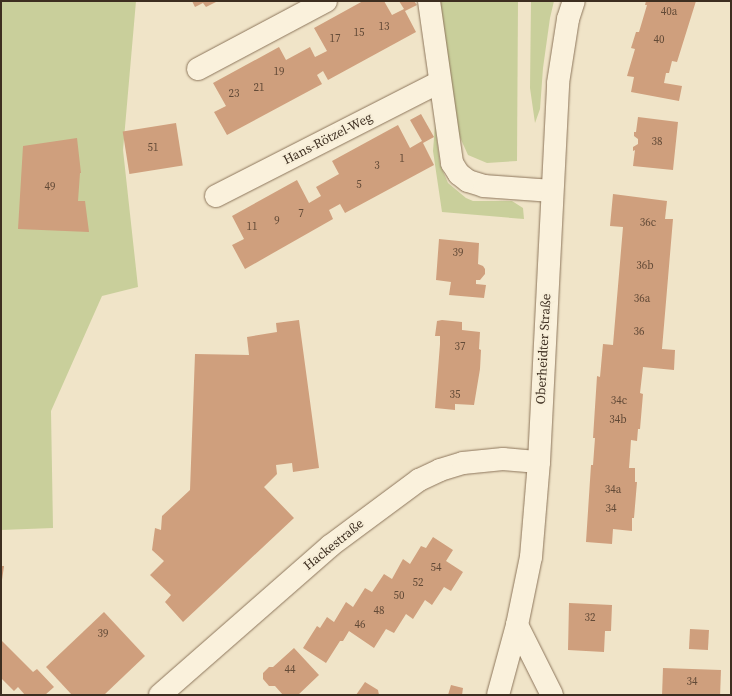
<!DOCTYPE html>
<meta charset="utf-8">
<style>
body{margin:0}
#map{position:relative;width:732px;height:696px;overflow:hidden;background:#f0e4c8;font-family:"Source Serif 4",serif}
div>[style]{position:absolute}
.green>*{inset:0;background:#c9cf9b}
.building>*{inset:0;background:#cf9f7d;transform-origin:0 0}
.roads{filter:drop-shadow(0 0 1px #8d765c) drop-shadow(0 0 1px #8d765c)}
.minor>*{height:22px;margin:-11px;padding:0 11px;transform-origin:11px;border-radius:11px;background:#faf1dc}
span{translate:-50% -50%;white-space:nowrap;text-align:center;line-height:1.15;-webkit-text-stroke:4px #f7eed8;paint-order:stroke}
.number-label{font-size:11px;color:#624a37}
.number-label span{-webkit-text-stroke-width:0}
.street-label{font-size:13px;color:#3d2e20}
.frame{position:absolute;inset:0;border:2px solid #3d2e20;pointer-events:none}
</style>
<div id="map">
<div class="green">
<i style="clip-path:polygon(1px 1px,136px 1px,123px 150px,138px 287px,102px 296px,51px 411px,53px 528px,1px 530px)"></i>
<i style="clip-path:polygon(440px 1px,518px 1px,517px 161px,487px 163px,468px 155px,458px 133px)"></i>
<i style="clip-path:polygon(531px 1px,554px 1px,550px 18px,543px 68px,540px 109px,535px 123px,530px 88px)"></i>
<i style="clip-path:polygon(435px 125px,440px 164px,448px 183px,466px 198px,473px 201px,512px 201px,523px 208px,524px 219px,442px 212px,433px 151px)"></i>
</div>
<div class="building">
<i style="clip-path:polygon(192px 1px,218px 1px,206px 7px,203px 3px,195px 7px)"></i>
<i style="clip-path:polygon(363px 1px,384px 1px,392px 15px,404px 9px,399px 1px,414px 1px,417px 5px,405px 11px,416px 32px,328px 80px,323px 71px,317px 75px,322px 84px,227px 135px,214px 112px,226px 106px,213px 83px,279px 47px,286px 60px,310px 47px,315px 57px,327px 51px,314px 28px)"></i>
<i style="clip-path:polygon(646px 1px,696px 1px,677px 62px,672px 61px,669px 73px,666px 73px,664px 83px,682px 86px,679px 101px,631px 92px,634px 77px,627px 76px,635px 49px,631px 48px,636px 32px,639px 32px,647px 5px,645px 5px)"></i>
<i style="clip-path:polygon(421px 114px,434px 137px,423px 143px,434px 165px,345px 213px,340px 204px,329px 210px,333px 219px,245px 269px,232px 245px,244px 239px,232px 216px,297px 180px,309px 203px,321px 196px,316px 187px,339px 174px,332px 161px,398px 125px,410px 148px,422px 141px,410px 120px)"></i>
<i style="clip-path:polygon(638px 117px,678px 122px,673px 170px,633px 166px,635px 150px,633px 151px,633px 147px,638px 144px,638px 139px,634px 136px,634px 132px,636px 132px)"></i>
<i style="left:176px;top:123px;width:43px;height:54px;rotate:81deg"></i>
<i style="clip-path:polygon(77px 138px,81px 173px,80px 173px,78px 201px,85px 201px,89px 232px,18px 229px,23px 146px)"></i>
<i style="clip-path:polygon(613px 194px,667px 201px,665px 219px,673px 219px,662px 349px,675px 350px,674px 370px,643px 367px,640px 393px,643px 394px,640px 429px,638px 429px,637px 441px,631px 440px,630px 455px,629px 468px,635px 468px,635px 482px,637px 482px,634px 518px,632px 518px,632px 531px,613px 529px,612px 544px,586px 542px,591px 465px,593px 465px,595px 438px,593px 438px,597px 376px,600px 377px,603px 344px,613px 345px,623px 227px,610px 226px)"></i>
<i style="clip-path:polygon(439px 239px,479px 243px,478px 264px,483px 266px,485px 269px,485px 274px,480px 280px,476px 280px,476px 284px,486px 285px,484px 298px,449px 295px,451px 282px,436px 280px)"></i>
<i style="clip-path:polygon(299px 320px,319px 468px,293px 472px,292px 463px,276px 465px,277px 474px,264px 487px,294px 518px,183px 622px,165px 602px,171px 595px,150px 575px,164px 561px,152px 550px,155px 528px,161px 530px,162px 516px,190px 490px,195px 354px,249px 355px,247px 337px,277px 332px,276px 323px)"></i>
<i style="clip-path:polygon(442px 320px,462px 322px,462px 330px,480px 332px,479px 349px,481px 350px,480px 369px,474px 405px,455px 404px,455px 410px,435px 408px,440px 344px,440px 336px,435px 336px,437px 321px)"></i>
<i style="clip-path:polygon(433px 537px,453px 550px,446px 561px,463px 572px,451px 591px,444px 587px,432px 605px,425px 600px,413px 619px,406px 614px,394px 633px,386px 629px,374px 648px,349px 631px,343px 641px,340px 641px,326px 663px,303px 648px,317px 626px,320px 628px,327px 617px,334px 622px,346px 602px,353px 607px,365px 588px,372px 592px,384px 574px,392px 579px,403px 559px,410px 564px,421px 546px,426px 548px)"></i>
<i style="clip-path:polygon(1px 566px,4px 566px,2px 580px,1px 580px)"></i>
<i style="clip-path:polygon(569px 603px,612px 605px,611px 631px,605px 631px,604px 652px,568px 650px)"></i>
<i style="clip-path:polygon(104px 612px,145px 656px,104px 695px,72px 695px,46px 667px)"></i>
<i style="left:690px;top:629px;width:19px;height:20px;rotate:3deg"></i>
<i style="clip-path:polygon(1px 640px,33px 672px,37px 669px,54px 687px,45px 695px,25px 695px,18px 687px,14px 691px,1px 678px)"></i>
<i style="clip-path:polygon(294px 648px,319px 675px,298px 695px,283px 695px,275px 686px,269px 686px,263px 679px,263px 673px,269px 667px,273px 667px)"></i>
<i style="left:663px;top:668px;width:58px;height:27px;rotate:2deg"></i>
<i style="clip-path:polygon(365px 682px,378px 690px,379px 695px,356px 695px)"></i>
<i style="clip-path:polygon(451px 685px,463px 688px,462px 695px,448px 695px)"></i>
</div>
<div class="roads">
<div class="minor">
<i style="left:429px;top:1px;width:164px;rotate:81.9deg"></i>
<i style="left:452px;top:163px;width:13px;rotate:58deg"></i>
<i style="left:459px;top:174px;width:11px;rotate:38deg"></i>
<i style="left:468px;top:181px;width:17px;rotate:17deg"></i>
<i style="left:484px;top:186px;width:68px;rotate:4.2deg"></i>
<i style="left:198px;top:69px;width:145px;rotate:-28deg"></i>
<i style="left:216px;top:196px;width:251px;rotate:-27deg"></i>
<i style="left:517px;top:625px;width:78px;rotate:63.4deg"></i>
<i style="left:160px;top:695px;width:226px;rotate:-41.2deg"></i>
<i style="left:330px;top:546px;width:111px;rotate:-36.6deg"></i>
<i style="left:419px;top:480px;width:23px;rotate:-25deg"></i>
<i style="left:440px;top:470px;width:24px;rotate:-17deg"></i>
<i style="left:463px;top:463px;width:40px;rotate:-5.7deg"></i>
<i style="left:503px;top:459px;width:36px;rotate:5deg"></i>
<i style="left:498px;top:695px;width:73px;rotate:-74.8deg"></i>
<i style="left:517px;top:625px;width:69px;rotate:-78.4deg"></i>
<i style="left:531px;top:557px;width:95px;rotate:-85.2deg"></i>
<i style="left:539px;top:462px;width:379px;rotate:-87.1deg"></i>
<i style="left:558px;top:83px;width:65px;rotate:-81.1deg"></i>
<i style="left:568px;top:19px;width:19px;rotate:-72deg"></i>
</div>
</div>
<div class="number-label">
<span style="left:669px;top:12px">40a</span>
<span style="left:384px;top:27px">13</span>
<span style="left:359px;top:33px">15</span>
<span style="left:335px;top:39px">17</span>
<span style="left:659px;top:40px">40</span>
<span style="left:279px;top:72px">19</span>
<span style="left:259px;top:88px">21</span>
<span style="left:234px;top:94px">23</span>
<span style="left:657px;top:142px">38</span>
<span style="left:153px;top:148px">51</span>
<span style="left:402px;top:159px">1</span>
<span style="left:377px;top:166px">3</span>
<span style="left:359px;top:185px">5</span>
<span style="left:50px;top:187px">49</span>
<span style="left:301px;top:214px">7</span>
<span style="left:277px;top:221px">9</span>
<span style="left:648px;top:223px">36c</span>
<span style="left:252px;top:227px">11</span>
<span style="left:458px;top:253px">39</span>
<span style="left:645px;top:266px">36b</span>
<span style="left:642px;top:299px">36a</span>
<span style="left:639px;top:332px">36</span>
<span style="left:460px;top:347px">37</span>
<span style="left:455px;top:395px">35</span>
<span style="left:619px;top:401px">34c</span>
<span style="left:618px;top:420px">34b</span>
<span style="left:613px;top:490px">34a</span>
<span style="left:611px;top:509px">34</span>
<span style="left:436px;top:568px">54</span>
<span style="left:418px;top:583px">52</span>
<span style="left:399px;top:596px">50</span>
<span style="left:379px;top:611px">48</span>
<span style="left:590px;top:618px">32</span>
<span style="left:360px;top:625px">46</span>
<span style="left:103px;top:634px">39</span>
<span style="left:290px;top:670px">44</span>
<span style="left:692px;top:682px">34</span>
</div>
<div class="street-label">
<span style="left:328px;top:139px;rotate:-27deg">Hans-Rötzel-Weg</span>
<span style="left:544px;top:349px;rotate:-87deg">Oberheidter Straße</span>
<span style="left:334px;top:545px;rotate:-39deg">Hackestraße</span>
</div>
<div class="frame"></div>
</div>
